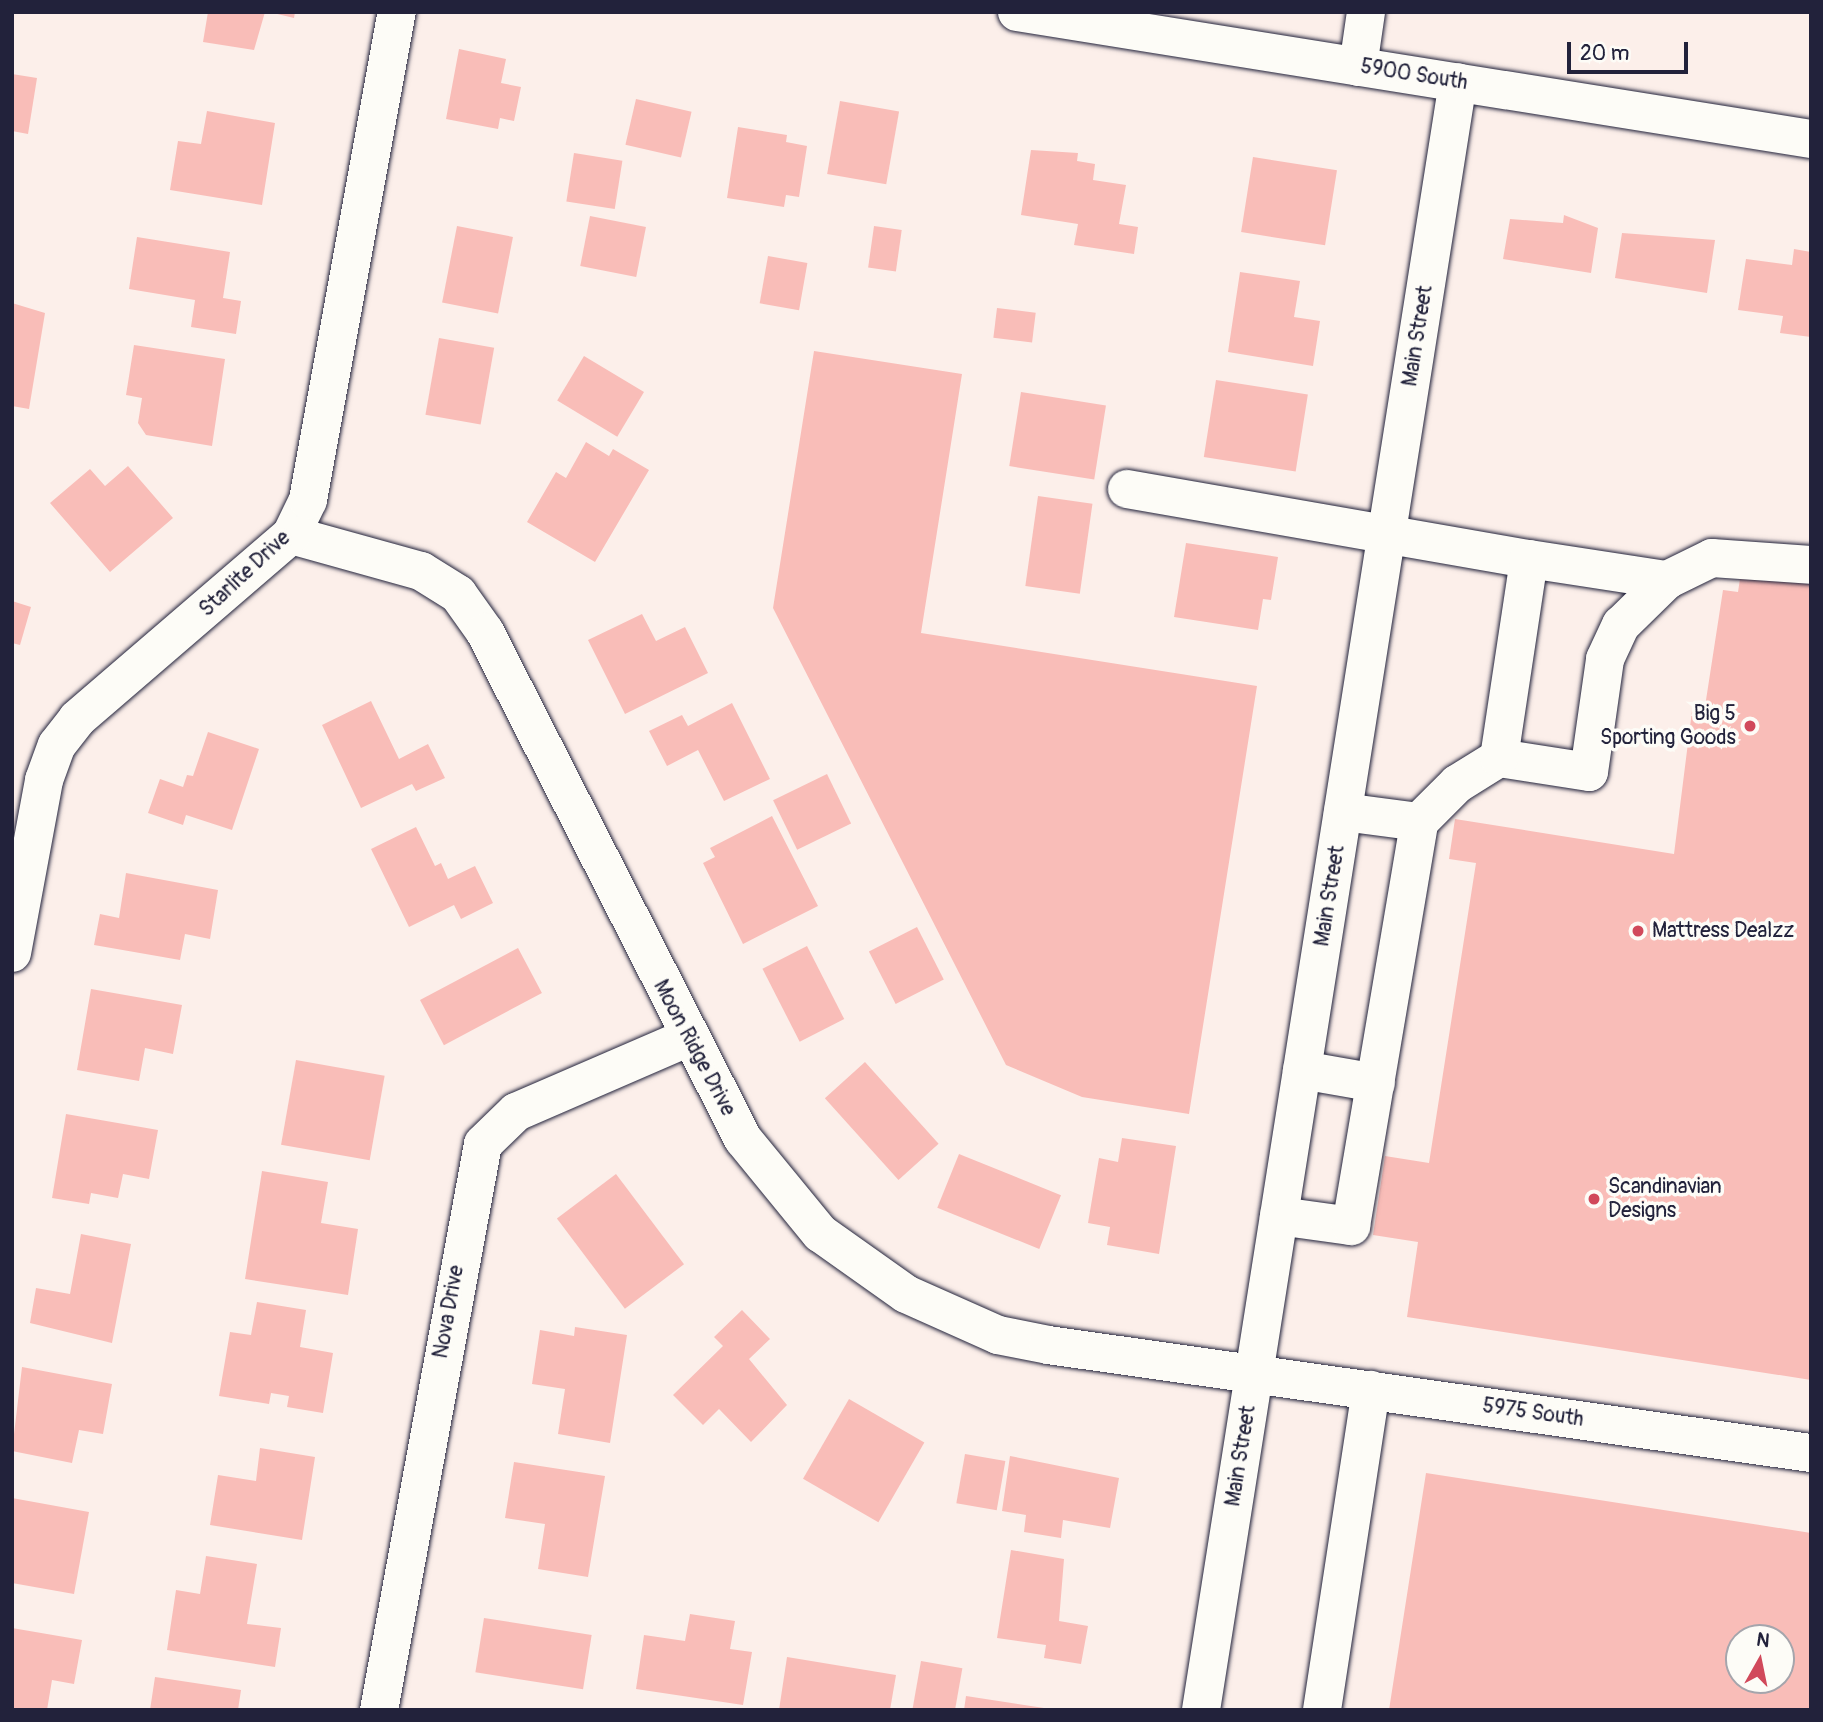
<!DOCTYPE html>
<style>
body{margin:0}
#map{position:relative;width:1823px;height:1722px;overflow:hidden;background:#fcefea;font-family:Pangolin,sans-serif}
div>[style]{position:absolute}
.building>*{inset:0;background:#f9bdb8;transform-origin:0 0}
.roads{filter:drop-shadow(0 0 2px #22223b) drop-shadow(0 0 2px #22223b)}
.minor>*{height:38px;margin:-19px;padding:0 19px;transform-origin:19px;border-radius:19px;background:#fdfcf7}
.dots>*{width:19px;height:19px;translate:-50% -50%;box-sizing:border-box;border:4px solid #fdfcf7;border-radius:50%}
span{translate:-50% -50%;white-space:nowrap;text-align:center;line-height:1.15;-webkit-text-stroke:7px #fdfcf7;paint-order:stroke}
.street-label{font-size:21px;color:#22223b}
.poi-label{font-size:21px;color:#22223b}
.right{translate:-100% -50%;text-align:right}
.left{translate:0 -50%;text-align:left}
.frame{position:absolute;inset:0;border:14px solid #22223b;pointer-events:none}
.north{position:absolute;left:1725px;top:1624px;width:70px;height:70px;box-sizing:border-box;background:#fdfcf7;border:2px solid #a5a5ac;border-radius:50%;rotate:9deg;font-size:19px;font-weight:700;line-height:28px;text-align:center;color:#22223b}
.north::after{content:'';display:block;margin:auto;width:24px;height:32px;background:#d1495b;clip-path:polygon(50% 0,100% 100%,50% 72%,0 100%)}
.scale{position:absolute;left:1567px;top:42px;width:121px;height:32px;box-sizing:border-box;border:4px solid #22223b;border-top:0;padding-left:9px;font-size:21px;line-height:24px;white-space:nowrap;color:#22223b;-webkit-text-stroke:5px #fdfcf7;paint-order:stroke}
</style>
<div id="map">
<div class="building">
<i style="clip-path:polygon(208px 12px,265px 12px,254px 50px,203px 42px)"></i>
<i style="clip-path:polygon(269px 12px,295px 12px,294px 18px)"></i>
<i style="clip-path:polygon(459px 49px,506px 59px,501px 83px,521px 87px,514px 121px,500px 118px,498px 129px,446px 119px)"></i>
<i style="clip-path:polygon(12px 74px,37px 78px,28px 134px,12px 131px)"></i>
<i style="left:636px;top:99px;width:57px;height:47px;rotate:13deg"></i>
<i style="left:840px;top:101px;width:60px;height:74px;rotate:10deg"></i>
<i style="clip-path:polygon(207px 111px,275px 123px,262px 205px,170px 190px,178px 141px,201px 144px)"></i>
<i style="clip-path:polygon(738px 127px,787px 135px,786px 142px,807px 146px,799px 197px,786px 195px,784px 207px,727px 198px)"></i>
<i style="clip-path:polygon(1031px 150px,1078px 153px,1077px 161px,1095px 164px,1093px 180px,1126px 185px,1119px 224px,1138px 227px,1134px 254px,1074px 245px,1078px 224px,1021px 215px)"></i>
<i style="left:574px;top:153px;width:49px;height:49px;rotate:9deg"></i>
<i style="left:1253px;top:157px;width:85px;height:76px;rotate:9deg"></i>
<i style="clip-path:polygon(1564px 215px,1598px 228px,1591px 273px,1503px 259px,1510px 219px,1563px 223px)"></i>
<i style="left:590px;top:216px;width:57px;height:51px;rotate:11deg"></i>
<i style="left:457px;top:226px;width:57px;height:78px;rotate:11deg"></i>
<i style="left:874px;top:226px;width:28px;height:42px;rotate:8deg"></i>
<i style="clip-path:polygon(1622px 233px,1715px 240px,1707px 293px,1615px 278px)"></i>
<i style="clip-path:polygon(137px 237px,230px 252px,223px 298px,241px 301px,236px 334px,191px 327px,195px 300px,129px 289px)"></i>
<i style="clip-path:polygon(1794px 249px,1811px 252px,1811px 337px,1780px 333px,1783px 316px,1738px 310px,1746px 259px,1792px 265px)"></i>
<i style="left:768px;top:256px;width:40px;height:48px;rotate:10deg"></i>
<i style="clip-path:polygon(1240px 272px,1300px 281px,1294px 317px,1320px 321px,1313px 366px,1228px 352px)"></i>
<i style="clip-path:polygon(12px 303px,45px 313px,29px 409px,12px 406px)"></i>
<i style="left:997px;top:308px;width:39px;height:30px;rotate:7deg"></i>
<i style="left:439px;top:338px;width:56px;height:78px;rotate:10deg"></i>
<i style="clip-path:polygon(134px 345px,225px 359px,212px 446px,146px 435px,138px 423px,142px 398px,126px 395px)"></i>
<i style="clip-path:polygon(814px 351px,962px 374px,921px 633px,1257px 686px,1189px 1114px,1082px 1097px,1006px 1065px,773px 608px)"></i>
<i style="left:584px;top:356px;width:70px;height:52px;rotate:31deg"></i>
<i style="left:1216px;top:380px;width:93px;height:78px;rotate:9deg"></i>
<i style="left:1021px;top:392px;width:86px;height:75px;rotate:9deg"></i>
<i style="clip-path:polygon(586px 442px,609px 456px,613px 449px,649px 470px,595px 562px,527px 522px,556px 472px,566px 478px)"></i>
<i style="clip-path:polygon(128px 466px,173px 518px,110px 572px,50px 503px,90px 469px,105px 486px)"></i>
<i style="left:1038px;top:496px;width:55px;height:91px;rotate:8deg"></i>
<i style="clip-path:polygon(1186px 543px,1278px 557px,1271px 600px,1263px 599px,1258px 630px,1174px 617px)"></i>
<i style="clip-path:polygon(1741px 572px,1811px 583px,1811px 1380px,1407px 1317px,1418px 1242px,1373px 1235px,1385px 1156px,1429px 1163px,1476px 863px,1449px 859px,1455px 819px,1674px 854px,1692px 711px,1704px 713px,1723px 590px,1738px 592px)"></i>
<i style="clip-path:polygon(12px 601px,31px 607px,20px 645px,12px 643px)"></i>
<i style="clip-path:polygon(642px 614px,656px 641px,685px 627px,708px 673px,625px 714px,588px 640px)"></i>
<i style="clip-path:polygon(371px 701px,399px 759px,428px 744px,445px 778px,416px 791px,412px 784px,361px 808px,322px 725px)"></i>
<i style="clip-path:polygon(732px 703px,770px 779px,724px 801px,698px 750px,667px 766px,649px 731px,682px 715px,688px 726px)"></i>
<i style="clip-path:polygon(208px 732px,259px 749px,232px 830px,186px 815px,183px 825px,148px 813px,160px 779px,183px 787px,187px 775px,193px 776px)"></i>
<i style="left:827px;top:774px;width:55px;height:60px;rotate:64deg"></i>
<i style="clip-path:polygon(772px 816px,818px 906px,743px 944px,703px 863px,715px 857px,710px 848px)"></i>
<i style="clip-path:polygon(416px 827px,435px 866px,441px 863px,448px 879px,475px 866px,493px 903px,461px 919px,454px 905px,409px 927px,371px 849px)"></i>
<i style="clip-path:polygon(126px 873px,218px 890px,210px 939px,185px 934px,180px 960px,94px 945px,100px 914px,119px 918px)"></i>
<i style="left:917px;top:927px;width:59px;height:54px;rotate:63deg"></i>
<i style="left:807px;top:946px;width:82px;height:50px;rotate:63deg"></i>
<i style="left:518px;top:948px;width:51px;height:111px;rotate:62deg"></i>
<i style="clip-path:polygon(91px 989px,182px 1005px,173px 1054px,145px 1048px,139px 1081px,77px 1070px)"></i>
<i style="left:296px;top:1060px;width:90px;height:86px;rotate:10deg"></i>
<i style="left:865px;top:1062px;width:110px;height:54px;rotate:48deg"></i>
<i style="clip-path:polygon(66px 1114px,158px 1130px,149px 1179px,123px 1174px,118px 1198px,91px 1193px,89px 1204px,52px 1198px)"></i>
<i style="clip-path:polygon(1122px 1138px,1176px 1146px,1159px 1254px,1107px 1245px,1110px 1227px,1088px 1223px,1099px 1158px,1118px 1162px)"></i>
<i style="left:959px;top:1154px;width:110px;height:58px;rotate:22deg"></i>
<i style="clip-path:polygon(262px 1171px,328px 1182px,321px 1223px,358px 1229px,348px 1295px,245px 1279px)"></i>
<i style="left:616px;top:1174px;width:113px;height:74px;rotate:53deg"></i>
<i style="clip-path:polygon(81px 1234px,131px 1244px,112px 1343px,30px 1323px,36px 1288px,70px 1294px)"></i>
<i style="clip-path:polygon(257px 1302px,306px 1310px,300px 1347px,333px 1353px,323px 1413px,287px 1407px,289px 1396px,271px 1393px,269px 1404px,219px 1396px,230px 1332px,251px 1335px)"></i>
<i style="clip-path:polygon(742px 1310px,770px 1339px,749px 1359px,787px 1405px,751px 1442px,719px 1409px,703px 1425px,673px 1395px,723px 1346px,714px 1337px)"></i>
<i style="clip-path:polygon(575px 1327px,627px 1335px,610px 1443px,558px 1434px,565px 1389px,532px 1384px,540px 1330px,574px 1336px)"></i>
<i style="clip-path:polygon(22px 1367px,112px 1384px,103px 1434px,79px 1430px,72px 1463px,12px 1451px)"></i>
<i style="left:849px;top:1399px;width:87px;height:92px;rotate:30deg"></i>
<i style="clip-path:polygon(260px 1448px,315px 1457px,302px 1540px,210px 1525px,218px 1475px,256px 1481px)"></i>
<i style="left:965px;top:1454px;width:41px;height:50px;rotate:10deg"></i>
<i style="clip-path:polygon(1010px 1456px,1119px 1478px,1110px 1528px,1063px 1520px,1061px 1538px,1024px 1532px,1026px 1515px,1002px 1511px)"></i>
<i style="clip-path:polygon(514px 1462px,605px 1476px,588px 1577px,538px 1569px,545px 1524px,505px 1518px)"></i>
<i style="clip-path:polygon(evenodd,1426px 1473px,1811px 1533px,1811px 1710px,1389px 1710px,1426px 1473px,1739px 1638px,1781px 1638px,1781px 1680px,1739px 1680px,1739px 1638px)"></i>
<i style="clip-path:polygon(12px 1498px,89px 1512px,74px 1594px,12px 1583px)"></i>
<i style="clip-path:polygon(1011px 1550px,1064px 1559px,1059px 1621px,1088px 1626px,1081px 1664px,1044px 1658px,1046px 1645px,997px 1638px)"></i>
<i style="clip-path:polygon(206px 1556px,257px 1564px,247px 1624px,281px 1628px,275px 1667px,167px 1650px,176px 1590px,200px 1594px)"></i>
<i style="clip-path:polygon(690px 1614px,735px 1621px,730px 1649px,752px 1652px,743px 1705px,636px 1689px,644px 1635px,685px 1641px)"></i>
<i style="left:484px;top:1618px;width:109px;height:55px;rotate:9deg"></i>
<i style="clip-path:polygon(12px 1628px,82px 1640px,74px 1684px,52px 1680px,47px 1710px,12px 1710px)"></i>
<i style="clip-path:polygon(787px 1657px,896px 1675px,890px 1710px,779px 1710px)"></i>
<i style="left:921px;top:1661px;width:42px;height:49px;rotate:10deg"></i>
<i style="clip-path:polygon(155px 1677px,241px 1690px,238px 1710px,150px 1710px)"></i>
<i style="clip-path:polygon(966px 1696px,1044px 1708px,1044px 1710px,964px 1710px)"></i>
</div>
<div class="roads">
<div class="minor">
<i style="left:1017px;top:12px;width:804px;rotate:9.09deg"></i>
<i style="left:1358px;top:67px;width:56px;rotate:-81.7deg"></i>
<i style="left:1127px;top:489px;width:408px;rotate:9.9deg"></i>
<i style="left:291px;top:535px;width:135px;rotate:15.5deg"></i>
<i style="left:421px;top:571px;width:44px;rotate:31.9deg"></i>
<i style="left:458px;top:594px;width:47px;rotate:54.6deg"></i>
<i style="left:485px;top:632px;width:569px;rotate:63.03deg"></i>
<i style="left:743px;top:1139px;width:122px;rotate:50.7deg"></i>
<i style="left:820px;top:1233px;width:105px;rotate:35.3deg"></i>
<i style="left:906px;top:1294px;width:101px;rotate:24deg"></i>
<i style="left:998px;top:1335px;width:51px;rotate:11.3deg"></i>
<i style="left:1048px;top:1345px;width:771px;rotate:8.06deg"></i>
<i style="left:1499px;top:758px;width:91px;rotate:8.8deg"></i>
<i style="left:1589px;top:772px;width:114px;rotate:-81.9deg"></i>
<i style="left:1605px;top:659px;width:38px;rotate:-65deg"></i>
<i style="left:1621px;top:625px;width:64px;rotate:-44.4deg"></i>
<i style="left:1343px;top:812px;width:77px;rotate:7.5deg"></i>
<i style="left:12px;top:953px;width:176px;rotate:-79.5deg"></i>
<i style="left:44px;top:780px;width:37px;rotate:-70deg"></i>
<i style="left:57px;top:745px;width:33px;rotate:-52deg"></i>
<i style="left:77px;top:719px;width:282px;rotate:-40.7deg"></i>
<i style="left:291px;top:535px;width:39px;rotate:-64deg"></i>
<i style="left:308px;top:500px;width:496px;rotate:-79.7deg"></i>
<i style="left:1302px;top:1070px;width:75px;rotate:10deg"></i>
<i style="left:1279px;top:1216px;width:73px;rotate:7.9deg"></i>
<i style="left:1351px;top:1226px;width:410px;rotate:-80.4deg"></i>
<i style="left:1419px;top:822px;width:54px;rotate:-45deg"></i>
<i style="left:1457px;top:784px;width:49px;rotate:-31.8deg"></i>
<i style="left:1499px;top:758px;width:201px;rotate:-81.4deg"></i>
<i style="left:1529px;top:559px;width:140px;rotate:8.7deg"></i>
<i style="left:1667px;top:580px;width:50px;rotate:-26.1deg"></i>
<i style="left:1712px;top:558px;width:99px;rotate:4deg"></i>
<i style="left:379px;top:1710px;width:575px;rotate:-79.59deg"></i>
<i style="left:483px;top:1144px;width:46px;rotate:-44.1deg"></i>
<i style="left:516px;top:1112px;width:186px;rotate:-23.4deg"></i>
<i style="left:1201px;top:1710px;width:1648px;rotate:-81.03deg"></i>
<i style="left:1322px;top:1710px;width:324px;rotate:-81.3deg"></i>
</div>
</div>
<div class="dots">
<i style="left:1750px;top:726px;background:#d1495b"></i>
<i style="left:1638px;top:931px;background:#d1495b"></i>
<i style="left:1594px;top:1199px;background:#d1495b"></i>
</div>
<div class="street-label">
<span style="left:1414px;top:75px;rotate:9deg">5900 South</span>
<span style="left:1418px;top:336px;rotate:-81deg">Main Street</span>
<span style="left:245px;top:574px;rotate:-43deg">Starlite Drive</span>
<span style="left:1330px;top:896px;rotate:-81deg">Main Street</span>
<span style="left:694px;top:1048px;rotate:62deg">Moon Ridge Drive</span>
<span style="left:449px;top:1312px;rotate:-80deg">Nova Drive</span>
<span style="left:1533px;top:1413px;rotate:8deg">5975 South</span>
<span style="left:1241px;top:1456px;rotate:-81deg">Main Street</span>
</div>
<div class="poi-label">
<span class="right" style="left:1736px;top:726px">Big 5<br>Sporting Goods</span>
<span class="left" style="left:1652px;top:931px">Mattress Dealzz</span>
<span class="left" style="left:1608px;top:1199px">Scandinavian<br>Designs</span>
</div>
<div class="frame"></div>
<div class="north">N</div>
<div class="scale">20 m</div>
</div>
